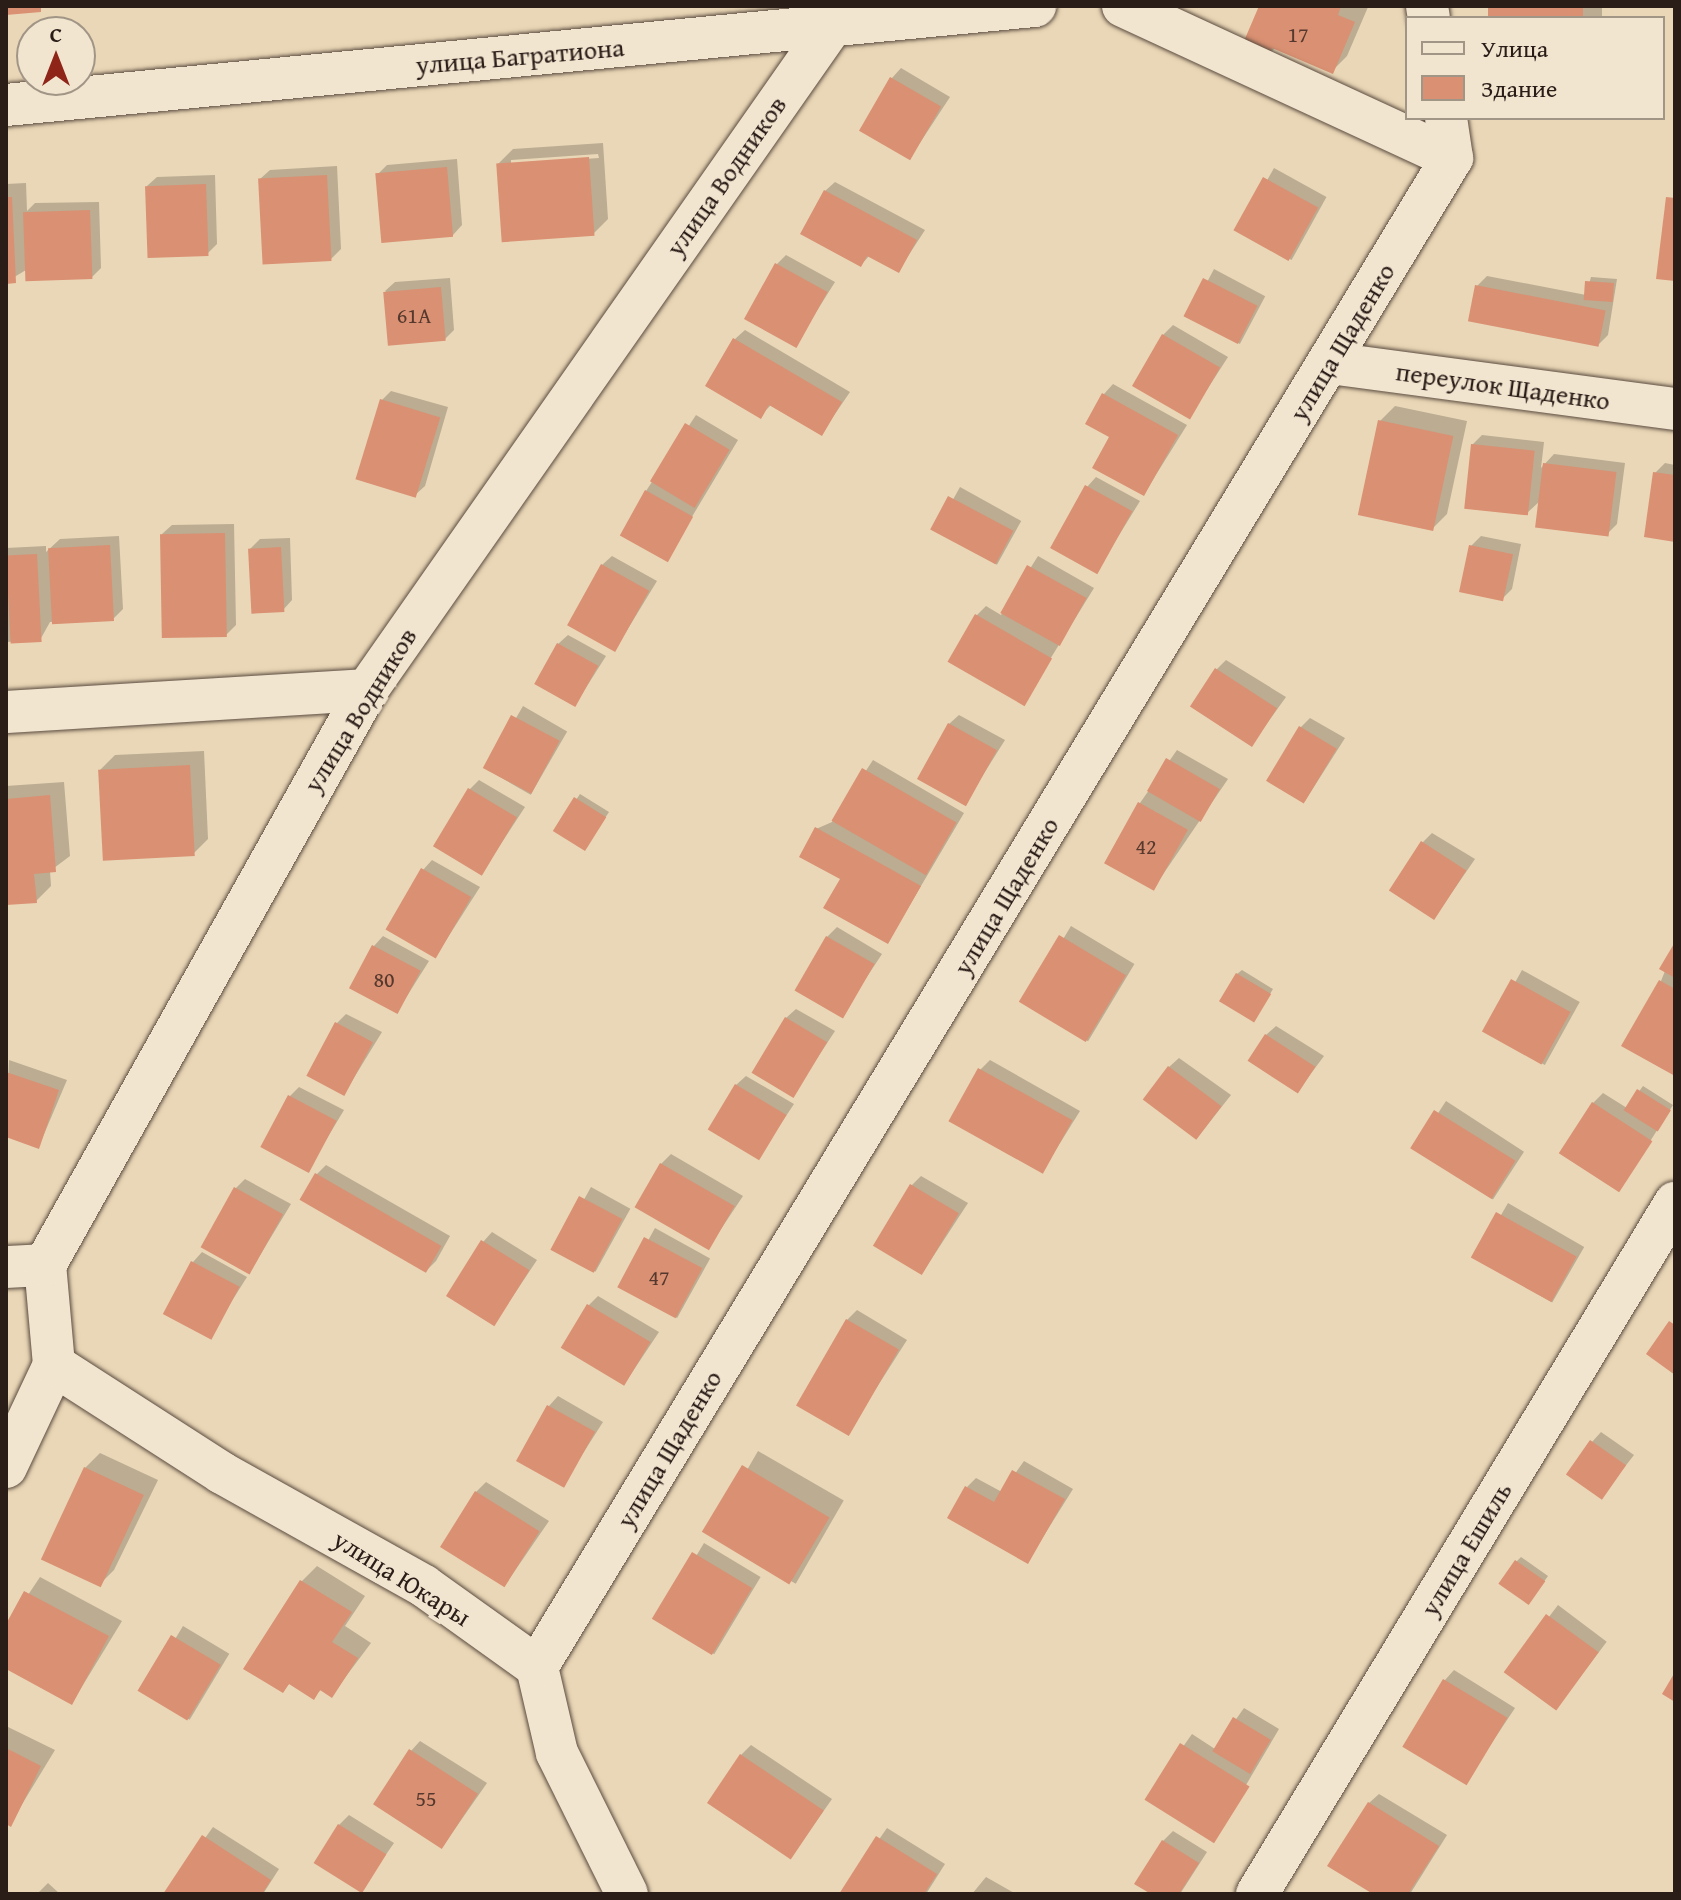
<!DOCTYPE html>
<meta charset="utf-8">
<style>
body{margin:0}
#map{position:relative;width:1681px;height:1900px;overflow:hidden;background:#ead7b7;font-family:"Gentium Book Plus",serif}
div>[style]{position:absolute}
.shadow>*{inset:0;background:#0003;transform-origin:0 0}
.building>*{inset:0;background:#da9072;transform-origin:0 0}
.roads{filter:drop-shadow(0 0 2px #5a4b3f) drop-shadow(0 0 2px #5a4b3f)}
.street>*{height:42px;margin:-21px;padding:0 21px;transform-origin:21px;border-radius:21px;background:#f1e5d0}
span{translate:-50% -50%;white-space:nowrap;text-align:center;line-height:1.15;-webkit-text-stroke:8px #f1e5d0;paint-order:stroke}
.number-label{font-size:22px;color:#56392e}
.number-label span{-webkit-text-stroke-width:0}
.street-label{font-size:26px;color:#2a1c17}
.frame{position:absolute;inset:0;border:8px solid #2a1c17;pointer-events:none}
.legend{position:absolute;left:1405px;top:16px;width:260px;height:104px;box-sizing:border-box;background:#f1e5d0;border:2px solid #a19586;margin:0;padding:10px 14px;list-style:none;font-size:24px;color:#2a1c17}
.legend li{display:flex;align-items:center;gap:16px;height:40px}
.legend b{width:40px;border:2px solid #a19586}
.north{position:absolute;left:16px;top:16px;width:80px;height:80px;box-sizing:border-box;background:#f1e5d0;border:2px solid #a19586;border-radius:50%;rotate:0deg;font-size:22px;font-weight:700;line-height:32px;text-align:center;color:#2a1c17}
.north::after{content:'';display:block;margin:auto;width:28px;height:36px;background:#8f2418;clip-path:polygon(50% 0,100% 100%,50% 72%,0 100%)}
</style>
<div id="map">
<div class="shadow">
<i style="clip-path:polygon(1262px 6px,1366px 6px,1368px 7px,1347px 56px,1332px 71px,1276px 47px,1267px 56px)"></i>
<i style="left:1490px;top:6px;width:112px;height:12px"></i>
<i style="clip-path:polygon(901px 68px,950px 97px,910px 158px,892px 78px)"></i>
<i style="clip-path:polygon(evenodd,603px 143px,608px 219px,593px 234px,498px 164px,513px 149px,603px 143px,598px 154px,599px 158px,511px 164px,511px 160px,598px 154px)"></i>
<i style="clip-path:polygon(457px 159px,462px 225px,453px 235px,377px 175px,387px 165px)"></i>
<i style="clip-path:polygon(337px 166px,341px 249px,331px 259px,260px 179px,270px 170px)"></i>
<i style="left:1274px;top:168px;width:60px;height:72px;rotate:29deg"></i>
<i style="clip-path:polygon(215px 175px,217px 244px,207px 254px,147px 186px,157px 177px)"></i>
<i style="clip-path:polygon(835px 182px,925px 230px,899px 270px,870px 255px,861px 265px,825px 191px)"></i>
<i style="clip-path:polygon(26px 183px,27px 211px,35px 203px,99px 202px,101px 268px,91px 278px,26px 270px,6px 282px,6px 184px)"></i>
<i style="clip-path:polygon(786px 255px,835px 282px,796px 344px,777px 264px)"></i>
<i style="left:1214px;top:269px;width:58px;height:54px;rotate:28deg"></i>
<i style="clip-path:polygon(1487px 276px,1586px 295px,1591px 277px,1617px 279px,1608px 335px,1599px 344px,1477px 286px)"></i>
<i style="clip-path:polygon(450px 278px,454px 330px,445px 339px,385px 291px,395px 282px)"></i>
<i style="clip-path:polygon(1173px 325px,1228px 357px,1190px 416px,1163px 335px)"></i>
<i style="clip-path:polygon(745px 330px,850px 392px,822px 433px,772px 404px,760px 416px,735px 339px)"></i>
<i style="clip-path:polygon(1113px 384px,1187px 425px,1144px 494px,1112px 436px,1104px 394px)"></i>
<i style="clip-path:polygon(391px 391px,448px 407px,425px 486px,415px 495px,382px 400px)"></i>
<i style="clip-path:polygon(1395px 406px,1467px 421px,1447px 514px,1432px 529px,1380px 421px)"></i>
<i style="clip-path:polygon(696px 415px,738px 440px,666px 560px,646px 491px)"></i>
<i style="clip-path:polygon(1482px 435px,1544px 442px,1541px 468px,1554px 454px,1625px 463px,1617px 524px,1607px 534px,1540px 501px,1527px 513px,1472px 445px)"></i>
<i style="clip-path:polygon(1665px 463px,1675px 465px,1675px 540px,1655px 473px)"></i>
<i style="clip-path:polygon(1096px 477px,1140px 501px,1097px 571px,1087px 487px)"></i>
<i style="left:960px;top:487px;width:70px;height:50px;rotate:29deg"></i>
<i style="clip-path:polygon(234px 524px,236px 625px,226px 635px,162px 534px,172px 525px)"></i>
<i style="clip-path:polygon(119px 536px,123px 609px,113px 619px,50px 622px,40px 640px,6px 642px,6px 548px,46px 546px,46px 552px,60px 539px)"></i>
<i style="clip-path:polygon(1481px 536px,1521px 544px,1512px 589px,1502px 599px,1471px 546px)"></i>
<i style="clip-path:polygon(290px 538px,292px 600px,283px 610px,250px 549px,260px 539px)"></i>
<i style="clip-path:polygon(612px 556px,657px 581px,615px 650px,602px 565px)"></i>
<i style="clip-path:polygon(1038px 556px,1094px 588px,1023px 703px,976px 616px,986px 606px,1001px 615px)"></i>
<i style="clip-path:polygon(568px 635px,606px 656px,575px 705px,558px 644px)"></i>
<i style="clip-path:polygon(1226px 660px,1286px 697px,1253px 743px,1216px 670px)"></i>
<i style="left:523px;top:706px;width:51px;height:73px;rotate:30deg"></i>
<i style="clip-path:polygon(959px 715px,1005px 740px,966px 802px,949px 724px)"></i>
<i style="clip-path:polygon(1310px 718px,1345px 738px,1305px 801px,1300px 728px)"></i>
<i style="clip-path:polygon(1177px 750px,1228px 779px,1153px 889px,1140px 803px)"></i>
<i style="clip-path:polygon(204px 751px,208px 839px,193px 854px,100px 770px,115px 755px)"></i>
<i style="clip-path:polygon(873px 760px,964px 813px,888px 942px,816px 829px,832px 822px)"></i>
<i style="clip-path:polygon(479px 780px,525px 807px,482px 873px,469px 790px)"></i>
<i style="clip-path:polygon(64px 782px,70px 856px,50px 871px,51px 886px,36px 901px,6px 903px,6px 786px)"></i>
<i style="clip-path:polygon(580px 794px,609px 812px,588px 844px,556px 830px)"></i>
<i style="clip-path:polygon(1432px 833px,1475px 859px,1435px 917px,1423px 842px)"></i>
<i style="clip-path:polygon(432px 860px,480px 887px,436px 956px,423px 870px)"></i>
<i style="left:1071px;top:926px;width:74px;height:90px;rotate:31deg"></i>
<i style="clip-path:polygon(837px 927px,882px 954px,841px 1016px,827px 937px)"></i>
<i style="clip-path:polygon(383px 936px,429px 961px,397px 1012px,374px 946px)"></i>
<i style="clip-path:polygon(1675px 946px,1675px 1074px,1661px 981px)"></i>
<i style="clip-path:polygon(1242px 970px,1273px 989px,1257px 1015px,1237px 974px)"></i>
<i style="left:1522px;top:970px;width:66px;height:72px;rotate:29deg"></i>
<i style="clip-path:polygon(796px 1009px,835px 1031px,793px 1095px,786px 1018px)"></i>
<i style="clip-path:polygon(346px 1014px,382px 1032px,344px 1094px,337px 1023px)"></i>
<i style="clip-path:polygon(1276px 1026px,1324px 1056px,1298px 1091px,1266px 1035px)"></i>
<i style="clip-path:polygon(1179px 1058px,1231px 1095px,1197px 1138px,1169px 1067px)"></i>
<i style="clip-path:polygon(9px 1060px,67px 1080px,39px 1146px,6px 1135px)"></i>
<i style="clip-path:polygon(990px 1060px,1080px 1111px,1042px 1172px,980px 1070px)"></i>
<i style="clip-path:polygon(746px 1076px,794px 1104px,758px 1158px,736px 1085px)"></i>
<i style="clip-path:polygon(1643px 1086px,1673px 1105px,1620px 1189px,1593px 1103px,1603px 1093px,1627px 1108px)"></i>
<i style="clip-path:polygon(299px 1087px,344px 1110px,308px 1170px,290px 1096px)"></i>
<i style="left:1446px;top:1101px;width:93px;height:57px;rotate:33deg"></i>
<i style="clip-path:polygon(671px 1154px,743px 1196px,709px 1247px,661px 1164px)"></i>
<i style="clip-path:polygon(326px 1165px,450px 1236px,436px 1261px,426px 1271px,316px 1175px)"></i>
<i style="clip-path:polygon(921px 1176px,968px 1203px,923px 1272px,911px 1186px)"></i>
<i style="clip-path:polygon(245px 1179px,291px 1204px,250px 1272px,236px 1188px)"></i>
<i style="left:591px;top:1187px;width:45px;height:72px;rotate:29deg"></i>
<i style="left:1508px;top:1203px;width:88px;height:64px;rotate:30deg"></i>
<i style="left:655px;top:1228px;width:63px;height:68px;rotate:29deg"></i>
<i style="clip-path:polygon(492px 1232px,537px 1260px,495px 1323px,483px 1242px)"></i>
<i style="clip-path:polygon(202px 1252px,247px 1277px,209px 1337px,193px 1262px)"></i>
<i style="clip-path:polygon(598px 1296px,659px 1332px,625px 1383px,588px 1306px)"></i>
<i style="clip-path:polygon(857px 1310px,907px 1340px,847px 1434px,847px 1320px)"></i>
<i style="clip-path:polygon(558px 1396px,603px 1422px,562px 1486px,549px 1406px)"></i>
<i style="clip-path:polygon(1601px 1432px,1634px 1455px,1602px 1496px,1592px 1442px)"></i>
<i style="left:758px;top:1451px;width:99px;height:96px;rotate:30deg"></i>
<i style="clip-path:polygon(100px 1453px,158px 1480px,114px 1570px,99px 1585px,85px 1468px)"></i>
<i style="clip-path:polygon(1024px 1461px,1073px 1489px,1028px 1561px,967px 1487px,976px 1478px,1002px 1492px)"></i>
<i style="clip-path:polygon(486px 1482px,549px 1521px,505px 1585px,476px 1492px)"></i>
<i style="left:704px;top:1543px;width:66px;height:90px;rotate:31deg"></i>
<i style="clip-path:polygon(1521px 1557px,1548px 1576px,1533px 1597px,1516px 1562px)"></i>
<i style="clip-path:polygon(317px 1566px,365px 1596px,345px 1626px,371px 1643px,332px 1695px,322px 1689px,313px 1697px,290px 1683px,282px 1691px,302px 1581px)"></i>
<i style="clip-path:polygon(40px 1577px,122px 1621px,72px 1703px,6px 1667px,6px 1628px)"></i>
<i style="left:1558px;top:1605px;width:61px;height:85px;rotate:37deg"></i>
<i style="left:183px;top:1626px;width:54px;height:77px;rotate:31deg"></i>
<i style="clip-path:polygon(1454px 1670px,1515px 1708px,1465px 1783px,1445px 1680px)"></i>
<i style="clip-path:polygon(1244px 1708px,1279px 1729px,1213px 1841px,1146px 1799px,1192px 1734px,1215px 1749px)"></i>
<i style="clip-path:polygon(6px 1726px,55px 1750px,10px 1824px,6px 1822px)"></i>
<i style="clip-path:polygon(420px 1741px,487px 1783px,443px 1846px,411px 1751px)"></i>
<i style="clip-path:polygon(751px 1745px,832px 1799px,792px 1856px,741px 1755px)"></i>
<i style="clip-path:polygon(1379px 1794px,1447px 1835px,1410px 1894px,1377px 1894px,1369px 1803px)"></i>
<i style="clip-path:polygon(349px 1815px,394px 1843px,362px 1889px,339px 1825px)"></i>
<i style="clip-path:polygon(213px 1827px,279px 1869px,263px 1894px,165px 1894px)"></i>
<i style="clip-path:polygon(887px 1828px,945px 1864px,926px 1894px,841px 1894px)"></i>
<i style="clip-path:polygon(1173px 1831px,1207px 1852px,1180px 1894px,1155px 1894px,1163px 1841px)"></i>
<i style="clip-path:polygon(986px 1877px,1016px 1894px,972px 1894px)"></i>
<i style="clip-path:polygon(48px 1883px,60px 1894px,37px 1894px)"></i>
</div>
<div class="building">
<i style="clip-path:polygon(6px 6px,41px 6px,41px 12px,6px 15px)"></i>
<i style="clip-path:polygon(1259px 6px,1341px 6px,1338px 15px,1355px 22px,1333px 74px,1272px 48px,1267px 59px,1241px 48px)"></i>
<i style="left:1488px;top:6px;width:95px;height:12px"></i>
<i style="left:890px;top:77px;width:59px;height:62px;rotate:30deg"></i>
<i style="left:589px;top:157px;width:79px;height:93px;rotate:86deg"></i>
<i style="left:447px;top:167px;width:70px;height:72px;rotate:85deg"></i>
<i style="left:327px;top:175px;width:86px;height:69px;rotate:87deg"></i>
<i style="left:1263px;top:177px;width:63px;height:61px;rotate:29deg"></i>
<i style="left:206px;top:184px;width:72px;height:61px;rotate:88deg"></i>
<i style="clip-path:polygon(824px 190px,917px 240px,899px 273px,867px 256px,861px 267px,800px 234px)"></i>
<i style="clip-path:polygon(6px 197px,12px 197px,16px 283px,6px 284px)"></i>
<i style="clip-path:polygon(1666px 197px,1675px 198px,1675px 281px,1656px 279px)"></i>
<i style="left:90px;top:210px;width:69px;height:67px;rotate:88deg"></i>
<i style="left:775px;top:263px;width:60px;height:64px;rotate:29deg"></i>
<i style="left:1203px;top:278px;width:61px;height:43px;rotate:27deg"></i>
<i style="left:1585px;top:281px;width:29px;height:19px;rotate:4deg"></i>
<i style="left:1475px;top:285px;width:133px;height:37px;rotate:11deg"></i>
<i style="left:441px;top:287px;width:54px;height:58px;rotate:85deg"></i>
<i style="left:1162px;top:334px;width:67px;height:60px;rotate:30deg"></i>
<i style="clip-path:polygon(733px 338px,842px 402px,822px 436px,769px 405px,761px 419px,705px 386px)"></i>
<i style="clip-path:polygon(1102px 393px,1178px 435px,1144px 496px,1092px 468px,1109px 437px,1085px 424px)"></i>
<i style="left:380px;top:399px;width:63px;height:84px;rotate:17deg"></i>
<i style="left:1378px;top:420px;width:77px;height:97px;rotate:12deg"></i>
<i style="left:685px;top:423px;width:52px;height:68px;rotate:31deg"></i>
<i style="left:1471px;top:444px;width:64px;height:65px;rotate:6deg"></i>
<i style="left:1543px;top:463px;width:74px;height:65px;rotate:7deg"></i>
<i style="clip-path:polygon(1653px 472px,1675px 475px,1675px 542px,1644px 537px)"></i>
<i style="left:1085px;top:485px;width:54px;height:72px;rotate:29deg"></i>
<i style="left:645px;top:490px;width:55px;height:52px;rotate:29deg"></i>
<i style="left:948px;top:496px;width:74px;height:38px;rotate:28deg"></i>
<i style="left:225px;top:533px;width:104px;height:65px;rotate:89deg"></i>
<i style="left:110px;top:545px;width:76px;height:62px;rotate:87deg"></i>
<i style="left:1469px;top:545px;width:45px;height:48px;rotate:12deg"></i>
<i style="left:281px;top:547px;width:65px;height:33px;rotate:87deg"></i>
<i style="left:37px;top:554px;width:88px;height:31px;rotate:87deg"></i>
<i style="left:601px;top:564px;width:55px;height:70px;rotate:29deg"></i>
<i style="left:1027px;top:565px;width:68px;height:55px;rotate:29deg"></i>
<i style="left:975px;top:614px;width:89px;height:55px;rotate:30deg"></i>
<i style="left:557px;top:643px;width:47px;height:47px;rotate:29deg"></i>
<i style="left:1215px;top:668px;width:74px;height:46px;rotate:33deg"></i>
<i style="left:511px;top:715px;width:55px;height:60px;rotate:28deg"></i>
<i style="left:948px;top:723px;width:56px;height:64px;rotate:29deg"></i>
<i style="left:1299px;top:726px;width:44px;height:64px;rotate:31deg"></i>
<i style="left:1166px;top:758px;width:62px;height:38px;rotate:30deg"></i>
<i style="left:190px;top:765px;width:91px;height:92px;rotate:87deg"></i>
<i style="left:862px;top:768px;width:109px;height:61px;rotate:30deg"></i>
<i style="left:468px;top:788px;width:57px;height:68px;rotate:31deg"></i>
<i style="clip-path:polygon(50px 795px,56px 872px,34px 874px,37px 903px,6px 905px,6px 799px)"></i>
<i style="left:574px;top:797px;width:38px;height:40px;rotate:32deg"></i>
<i style="left:1138px;top:802px;width:57px;height:70px;rotate:29deg"></i>
<i style="clip-path:polygon(815px 827px,921px 886px,888px 944px,823px 908px,840px 879px,799px 857px)"></i>
<i style="left:1421px;top:841px;width:54px;height:59px;rotate:33deg"></i>
<i style="left:421px;top:868px;width:58px;height:71px;rotate:30deg"></i>
<i style="left:1059px;top:935px;width:78px;height:78px;rotate:31deg"></i>
<i style="left:826px;top:936px;width:56px;height:63px;rotate:30deg"></i>
<i style="clip-path:polygon(1675px 942px,1675px 978px,1659px 969px)"></i>
<i style="left:372px;top:945px;width:55px;height:49px;rotate:28deg"></i>
<i style="left:1236px;top:973px;width:41px;height:33px;rotate:31deg"></i>
<i style="left:1511px;top:979px;width:68px;height:60px;rotate:29deg"></i>
<i style="clip-path:polygon(1659px 980px,1675px 989px,1675px 1076px,1621px 1046px)"></i>
<i style="left:785px;top:1017px;width:49px;height:65px;rotate:31deg"></i>
<i style="left:335px;top:1022px;width:43px;height:61px;rotate:28deg"></i>
<i style="left:1265px;top:1034px;width:60px;height:32px;rotate:33deg"></i>
<i style="left:1168px;top:1066px;width:67px;height:42px;rotate:37deg"></i>
<i style="left:978px;top:1068px;width:108px;height:61px;rotate:29deg"></i>
<i style="clip-path:polygon(6px 1072px,59px 1090px,39px 1149px,6px 1137px)"></i>
<i style="left:735px;top:1084px;width:60px;height:53px;rotate:31deg"></i>
<i style="left:1637px;top:1089px;width:40px;height:25px;rotate:32deg"></i>
<i style="left:288px;top:1095px;width:55px;height:59px;rotate:28deg"></i>
<i style="left:1592px;top:1102px;width:72px;height:61px;rotate:33deg"></i>
<i style="left:1434px;top:1110px;width:96px;height:45px;rotate:32deg"></i>
<i style="left:660px;top:1163px;width:86px;height:51px;rotate:30deg"></i>
<i style="left:315px;top:1173px;width:146px;height:31px;rotate:30deg"></i>
<i style="left:910px;top:1184px;width:57px;height:72px;rotate:31deg"></i>
<i style="left:234px;top:1187px;width:56px;height:69px;rotate:29deg"></i>
<i style="left:579px;top:1196px;width:49px;height:61px;rotate:28deg"></i>
<i style="left:1496px;top:1212px;width:92px;height:52px;rotate:29deg"></i>
<i style="left:644px;top:1237px;width:66px;height:57px;rotate:28deg"></i>
<i style="left:481px;top:1240px;width:57px;height:66px;rotate:32deg"></i>
<i style="left:191px;top:1261px;width:55px;height:60px;rotate:28deg"></i>
<i style="left:587px;top:1304px;width:74px;height:51px;rotate:31deg"></i>
<i style="left:846px;top:1319px;width:61px;height:100px;rotate:30deg"></i>
<i style="clip-path:polygon(1669px 1321px,1675px 1325px,1675px 1375px,1646px 1354px)"></i>
<i style="left:547px;top:1405px;width:55px;height:64px;rotate:29deg"></i>
<i style="left:1590px;top:1440px;width:44px;height:42px;rotate:35deg"></i>
<i style="left:742px;top:1465px;width:102px;height:78px;rotate:31deg"></i>
<i style="left:84px;top:1467px;width:66px;height:102px;rotate:25deg"></i>
<i style="clip-path:polygon(1012px 1470px,1065px 1499px,1028px 1564px,947px 1518px,965px 1486px,994px 1502px)"></i>
<i style="left:475px;top:1491px;width:76px;height:66px;rotate:32deg"></i>
<i style="left:692px;top:1552px;width:70px;height:78px;rotate:31deg"></i>
<i style="left:1515px;top:1560px;width:37px;height:29px;rotate:35deg"></i>
<i style="clip-path:polygon(300px 1580px,352px 1612px,332px 1642px,358px 1658px,332px 1698px,320px 1690px,314px 1700px,289px 1684px,283px 1693px,243px 1669px)"></i>
<i style="clip-path:polygon(24px 1591px,109px 1636px,72px 1705px,6px 1669px,6px 1624px)"></i>
<i style="left:1546px;top:1614px;width:65px;height:72px;rotate:36deg"></i>
<i style="left:171px;top:1635px;width:58px;height:65px;rotate:31deg"></i>
<i style="clip-path:polygon(1675px 1672px,1675px 1702px,1662px 1694px)"></i>
<i style="left:1443px;top:1679px;width:75px;height:79px;rotate:31deg"></i>
<i style="left:1233px;top:1717px;width:44px;height:40px;rotate:31deg"></i>
<i style="left:1180px;top:1743px;width:82px;height:67px;rotate:32deg"></i>
<i style="clip-path:polygon(6px 1748px,41px 1766px,11px 1827px,6px 1824px)"></i>
<i style="left:409px;top:1749px;width:82px;height:66px;rotate:33deg"></i>
<i style="left:740px;top:1754px;width:101px;height:59px;rotate:34deg"></i>
<i style="clip-path:polygon(1368px 1802px,1439px 1846px,1408px 1894px,1373px 1894px,1327px 1866px)"></i>
<i style="left:338px;top:1824px;width:57px;height:46px;rotate:32deg"></i>
<i style="clip-path:polygon(202px 1835px,271px 1880px,262px 1894px,163px 1894px)"></i>
<i style="clip-path:polygon(876px 1836px,937px 1874px,924px 1894px,839px 1894px)"></i>
<i style="clip-path:polygon(1162px 1840px,1199px 1863px,1179px 1894px,1151px 1894px,1134px 1884px)"></i>
</div>
<div class="roads">
<div class="street">
<i style="left:1123px;top:6px;width:362px;rotate:24.8deg"></i>
<i style="left:1427px;top:6px;width:12px;rotate:81deg"></i>
<i style="left:6px;top:105px;width:1034px;rotate:-5.5deg"></i>
<i style="left:1330px;top:363px;width:348px;rotate:7.6deg"></i>
<i style="left:6px;top:712px;width:362px;rotate:-3.5deg"></i>
<i style="left:6px;top:1267px;width:39px;rotate:-3deg"></i>
<i style="left:54px;top:1365px;width:200px;rotate:32.7deg"></i>
<i style="left:222px;top:1473px;width:231px;rotate:29.2deg"></i>
<i style="left:424px;top:1586px;width:139px;rotate:35.6deg"></i>
<i style="left:537px;top:1667px;width:88px;rotate:76.9deg"></i>
<i style="left:557px;top:1753px;width:157px;rotate:63.6deg"></i>
<i style="left:6px;top:1467px;width:113px;rotate:-64.8deg"></i>
<i style="left:54px;top:1365px;width:100px;rotate:-95.1deg"></i>
<i style="left:45px;top:1265px;width:659px;rotate:-60.75deg"></i>
<i style="left:367px;top:690px;width:809px;rotate:-55.01deg"></i>
<i style="left:831px;top:27px;width:21px;rotate:-93deg"></i>
<i style="left:537px;top:1667px;width:1765px;rotate:-58.77deg"></i>
<i style="left:1452px;top:158px;width:40px;rotate:-98.5deg"></i>
<i style="left:1257px;top:1894px;width:808px;rotate:-58.83deg"></i>
</div>
</div>
<div class="number-label">
<span style="left:1298px;top:35px">17</span>
<span style="left:414px;top:316px">61А</span>
<span style="left:1146px;top:847px">42</span>
<span style="left:384px;top:980px">80</span>
<span style="left:659px;top:1278px">47</span>
<span style="left:426px;top:1799px">55</span>
</div>
<div class="street-label">
<span style="left:520px;top:56px;rotate:-5deg">улица Багратиона</span>
<span style="left:726px;top:176px;rotate:-55deg">улица Водников</span>
<span style="left:1342px;top:342px;rotate:-59deg">улица Щаденко</span>
<span style="left:1503px;top:386px;rotate:8deg">переулок Щаденко</span>
<span style="left:360px;top:710px;rotate:-58deg">улица Водников</span>
<span style="left:1006px;top:896px;rotate:-59deg">улица Щаденко</span>
<span style="left:669px;top:1449px;rotate:-59deg">улица Щаденко</span>
<span style="left:1466px;top:1549px;rotate:-59deg">улица Ешиль</span>
<span style="left:402px;top:1578px;rotate:32deg">улица Юкары</span>
</div>
<div class="frame"></div>
<ul class="legend">
<li><b style="height:10px;background:#f1e5d0"></b>Улица</li>
<li><b style="height:22px;background:#da9072"></b>Здание</li>
</ul>
<div class="north">С</div>
</div>
